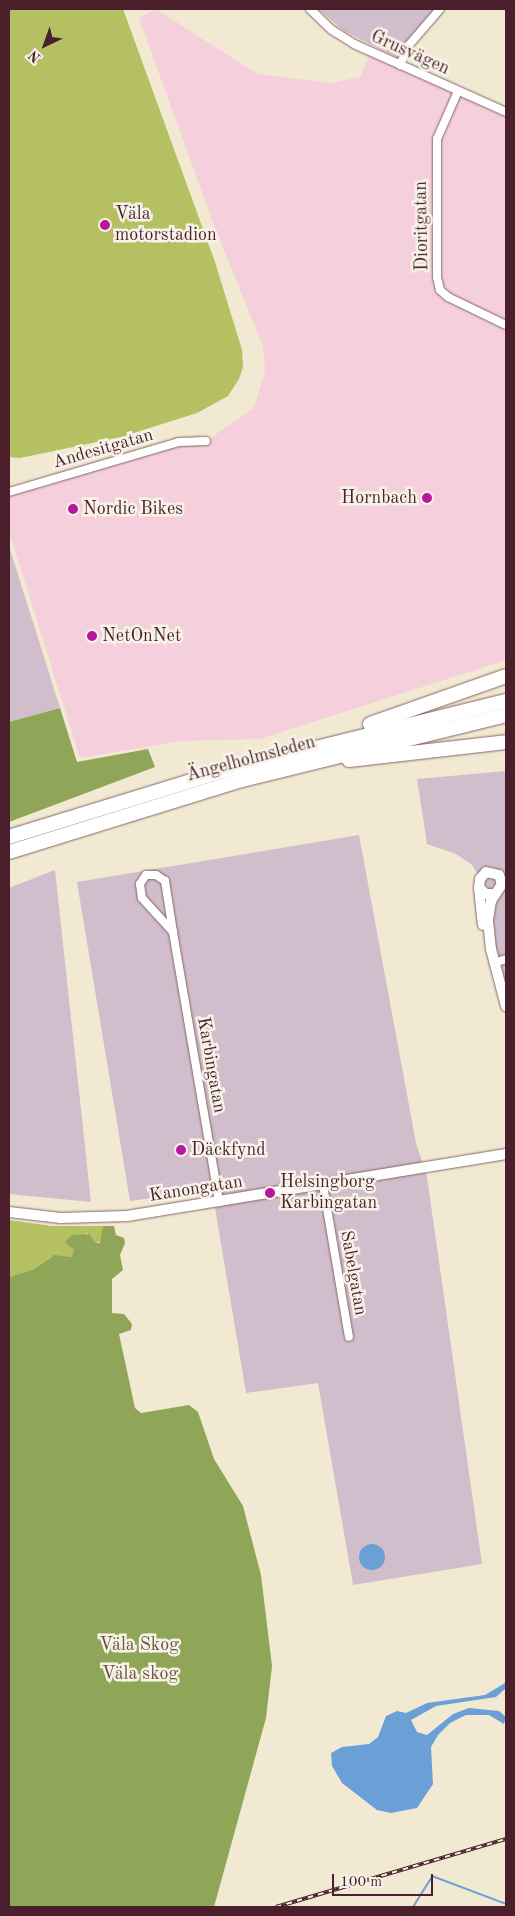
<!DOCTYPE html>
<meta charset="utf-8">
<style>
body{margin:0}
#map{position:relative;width:515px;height:1916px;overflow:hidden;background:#f2e9d3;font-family:"Old Standard TT",serif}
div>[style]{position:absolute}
.built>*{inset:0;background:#f5cfdb}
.industrial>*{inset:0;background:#d1bdcc}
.green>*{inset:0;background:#b4c062}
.forest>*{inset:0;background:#8fa658}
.water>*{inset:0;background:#6ba0d7}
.round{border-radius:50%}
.stream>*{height:2px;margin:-1px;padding:0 1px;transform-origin:1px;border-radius:1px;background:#6ba0d7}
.roads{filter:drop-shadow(0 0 1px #856666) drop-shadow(0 0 1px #856666)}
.street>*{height:8px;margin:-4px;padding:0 4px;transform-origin:4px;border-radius:4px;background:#fff}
.secondary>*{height:10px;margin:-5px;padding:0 5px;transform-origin:5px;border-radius:5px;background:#fff}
.highway>*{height:14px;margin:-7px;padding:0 7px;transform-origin:7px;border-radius:7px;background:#fff}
.rail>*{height:4px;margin-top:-2px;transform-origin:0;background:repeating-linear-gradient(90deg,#f7f3e8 0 5.5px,#4a1f2b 0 11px);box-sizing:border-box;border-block:1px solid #4a1f2b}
.dots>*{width:14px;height:14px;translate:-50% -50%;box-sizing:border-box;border:2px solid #f7f3e8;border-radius:50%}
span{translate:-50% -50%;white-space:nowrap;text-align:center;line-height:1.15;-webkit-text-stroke:5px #f7f3e8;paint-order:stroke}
.street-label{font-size:18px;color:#4a1f2b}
.poi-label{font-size:18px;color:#4a1f2b}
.left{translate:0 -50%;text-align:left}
.right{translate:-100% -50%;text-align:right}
.park-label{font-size:18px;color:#6a4f3c}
.frame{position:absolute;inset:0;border:10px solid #4a1f2b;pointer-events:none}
.north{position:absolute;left:20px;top:20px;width:50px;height:50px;-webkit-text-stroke:4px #f7f3e8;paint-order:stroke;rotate:222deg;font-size:14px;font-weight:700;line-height:20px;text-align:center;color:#4a1f2b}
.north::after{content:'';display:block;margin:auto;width:18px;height:22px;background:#4a1f2b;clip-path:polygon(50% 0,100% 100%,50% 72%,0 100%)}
.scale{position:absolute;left:332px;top:1874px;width:101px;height:22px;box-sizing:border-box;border:2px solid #4a1f2b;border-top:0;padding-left:6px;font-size:15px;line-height:18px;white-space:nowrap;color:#4a1f2b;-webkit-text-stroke:4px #f7f3e8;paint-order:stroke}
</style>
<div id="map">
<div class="built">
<i style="clip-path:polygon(156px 9px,257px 74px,331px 83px,360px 77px,371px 52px,506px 112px,506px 660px,260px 739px,181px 741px,80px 758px,9px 531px,9px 492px,179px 442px,206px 441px,254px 408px,265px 371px,263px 347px,212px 220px,139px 18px)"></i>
</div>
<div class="industrial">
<i style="clip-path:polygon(318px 9px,437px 9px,400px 59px,344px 31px)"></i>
<i style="clip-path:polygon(9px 546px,60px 708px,9px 722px)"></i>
<i style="clip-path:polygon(506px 771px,506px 996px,495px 960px,489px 890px,471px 864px,456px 854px,427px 844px,417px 779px)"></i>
<i style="clip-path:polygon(359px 835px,416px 1143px,427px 1177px,482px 1564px,353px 1585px,318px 1383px,246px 1393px,212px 1190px,130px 1201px,77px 882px)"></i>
<i style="clip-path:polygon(55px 870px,91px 1202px,9px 1194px,9px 888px)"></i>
</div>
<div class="green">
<i style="clip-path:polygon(9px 9px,123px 9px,215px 262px,242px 350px,243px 367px,239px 379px,228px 396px,197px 413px,121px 437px,20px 458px,9px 457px)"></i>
<i style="clip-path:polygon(9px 1220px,52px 1226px,103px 1226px,102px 1241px,96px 1243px,87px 1233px,71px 1246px,75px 1252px,72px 1257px,52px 1256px,34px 1269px,9px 1277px)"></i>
</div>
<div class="forest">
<i style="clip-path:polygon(60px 708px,77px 762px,148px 749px,155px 767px,9px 822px,9px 722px)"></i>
<i style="clip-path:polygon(103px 1226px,114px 1226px,116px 1235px,124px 1238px,125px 1243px,120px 1255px,123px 1270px,112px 1279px,112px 1313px,124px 1314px,132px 1324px,131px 1330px,119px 1334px,135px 1408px,141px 1413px,189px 1405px,198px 1412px,214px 1459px,243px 1506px,261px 1575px,272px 1666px,266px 1718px,214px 1907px,9px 1907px,9px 1277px,34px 1269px,54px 1255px,72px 1257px,74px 1250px,65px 1242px,72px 1235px,89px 1234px,96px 1243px,100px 1243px)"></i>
</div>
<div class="water">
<i class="round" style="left:359px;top:1544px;width:26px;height:26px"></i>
<i style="clip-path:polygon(505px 1683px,505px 1689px,496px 1697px,436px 1706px,411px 1720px,417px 1732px,427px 1735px,453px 1714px,469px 1708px,499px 1711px,506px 1717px,504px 1724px,489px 1715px,466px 1715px,450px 1723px,438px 1735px,431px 1747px,433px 1784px,417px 1808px,391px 1813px,377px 1810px,342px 1783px,332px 1766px,331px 1753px,342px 1747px,369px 1744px,378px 1737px,386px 1716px,397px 1711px,406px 1713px,427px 1703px,485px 1695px)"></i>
</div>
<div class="stream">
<i style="left:413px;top:1907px;width:36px;rotate:-58deg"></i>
<i style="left:432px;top:1876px;width:79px;rotate:20.7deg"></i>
</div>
<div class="roads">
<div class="street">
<i style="left:310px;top:9px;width:30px;rotate:44deg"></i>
<i style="left:332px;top:30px;width:26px;rotate:32deg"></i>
<i style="left:354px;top:44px;width:167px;rotate:24.1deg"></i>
<i style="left:400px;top:65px;width:22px;rotate:-66deg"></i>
<i style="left:409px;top:45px;width:48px;rotate:-49.3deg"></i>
<i style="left:458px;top:91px;width:52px;rotate:113.6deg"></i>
<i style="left:437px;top:139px;width:138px;rotate:90deg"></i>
<i style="left:437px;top:277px;width:13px;rotate:77deg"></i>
<i style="left:440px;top:290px;width:11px;rotate:41deg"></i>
<i style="left:448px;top:297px;width:64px;rotate:25.8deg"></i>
<i style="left:9px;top:492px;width:177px;rotate:-16.4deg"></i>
<i style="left:179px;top:442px;width:27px;rotate:-2deg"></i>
<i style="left:173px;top:932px;width:52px;rotate:-98.9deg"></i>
<i style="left:165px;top:881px;width:11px;rotate:-146deg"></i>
<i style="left:156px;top:875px;width:10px;rotate:180deg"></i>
<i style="left:146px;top:875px;width:11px;rotate:124deg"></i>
<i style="left:140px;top:884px;width:14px;rotate:82deg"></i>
<i style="left:142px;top:898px;width:46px;rotate:47.6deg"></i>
<i style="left:173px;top:932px;width:274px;rotate:80.3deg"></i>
<i style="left:494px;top:963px;width:13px;rotate:-18deg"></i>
<i style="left:323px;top:1185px;width:154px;rotate:80.3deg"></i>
</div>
<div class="secondary">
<i style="left:479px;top:888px;width:37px;rotate:84deg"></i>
<i style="left:495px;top:894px;width:9px;rotate:180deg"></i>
<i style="left:486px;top:894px;width:9px;rotate:-139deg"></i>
<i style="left:479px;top:888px;width:9px;rotate:-84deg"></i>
<i style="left:480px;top:879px;width:9px;rotate:-49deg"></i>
<i style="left:486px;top:872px;width:13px;rotate:13deg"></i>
<i style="left:499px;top:875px;width:9px;rotate:72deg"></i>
<i style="left:502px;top:884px;width:20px;rotate:123deg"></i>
<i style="left:491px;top:901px;width:20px;rotate:99deg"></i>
<i style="left:488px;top:921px;width:28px;rotate:84deg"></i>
<i style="left:491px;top:949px;width:59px;rotate:75.3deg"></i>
<i style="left:9px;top:1212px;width:52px;rotate:6.6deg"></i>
<i style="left:61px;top:1218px;width:66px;rotate:-1.7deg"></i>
<i style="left:127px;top:1216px;width:384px;rotate:-9.3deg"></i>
</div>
<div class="highway">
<i style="left:370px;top:724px;width:144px;rotate:-19.4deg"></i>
<i style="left:349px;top:760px;width:158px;rotate:-6.5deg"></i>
<i style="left:9px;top:837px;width:228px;rotate:-17.1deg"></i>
<i style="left:227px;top:770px;width:287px;rotate:-13.9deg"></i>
<i style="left:9px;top:852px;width:244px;rotate:-17.2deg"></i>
<i style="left:242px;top:780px;width:272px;rotate:-13.8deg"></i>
</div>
</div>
<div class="rail">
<i style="left:276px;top:1907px;width:240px;rotate:-16.5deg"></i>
</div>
<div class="dots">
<i style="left:105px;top:225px;background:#b5179e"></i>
<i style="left:427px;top:498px;background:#b5179e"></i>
<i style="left:73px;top:509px;background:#b5179e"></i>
<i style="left:92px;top:636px;background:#b5179e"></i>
<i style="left:181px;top:1150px;background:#b5179e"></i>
<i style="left:270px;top:1193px;background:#b5179e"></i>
</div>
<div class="street-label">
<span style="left:410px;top:53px;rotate:24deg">Grusvägen</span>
<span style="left:422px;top:226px;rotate:-91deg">Dioritgatan</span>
<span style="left:103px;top:449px;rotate:-16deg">Andesitgatan</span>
<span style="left:251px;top:759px;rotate:-15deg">Ängelholmsleden</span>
<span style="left:211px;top:1065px;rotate:80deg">Karbingatan</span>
<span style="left:196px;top:1189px;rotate:-9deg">Kanongatan</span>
<span style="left:353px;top:1273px;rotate:80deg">Sabelgatan</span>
</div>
<div class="poi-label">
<span class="left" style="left:115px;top:225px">Väla<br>motorstadion</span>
<span class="right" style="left:417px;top:498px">Hornbach</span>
<span class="left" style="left:83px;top:509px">Nordic Bikes</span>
<span class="left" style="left:102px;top:636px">NetOnNet</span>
<span class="left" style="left:191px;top:1150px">Däckfynd</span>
<span class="left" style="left:280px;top:1193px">Helsingborg<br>Karbingatan</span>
</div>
<div class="park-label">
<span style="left:139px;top:1645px">Väla Skog</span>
<span style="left:140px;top:1674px">Väla skog</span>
</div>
<div class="frame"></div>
<div class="north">N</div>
<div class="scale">100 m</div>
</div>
